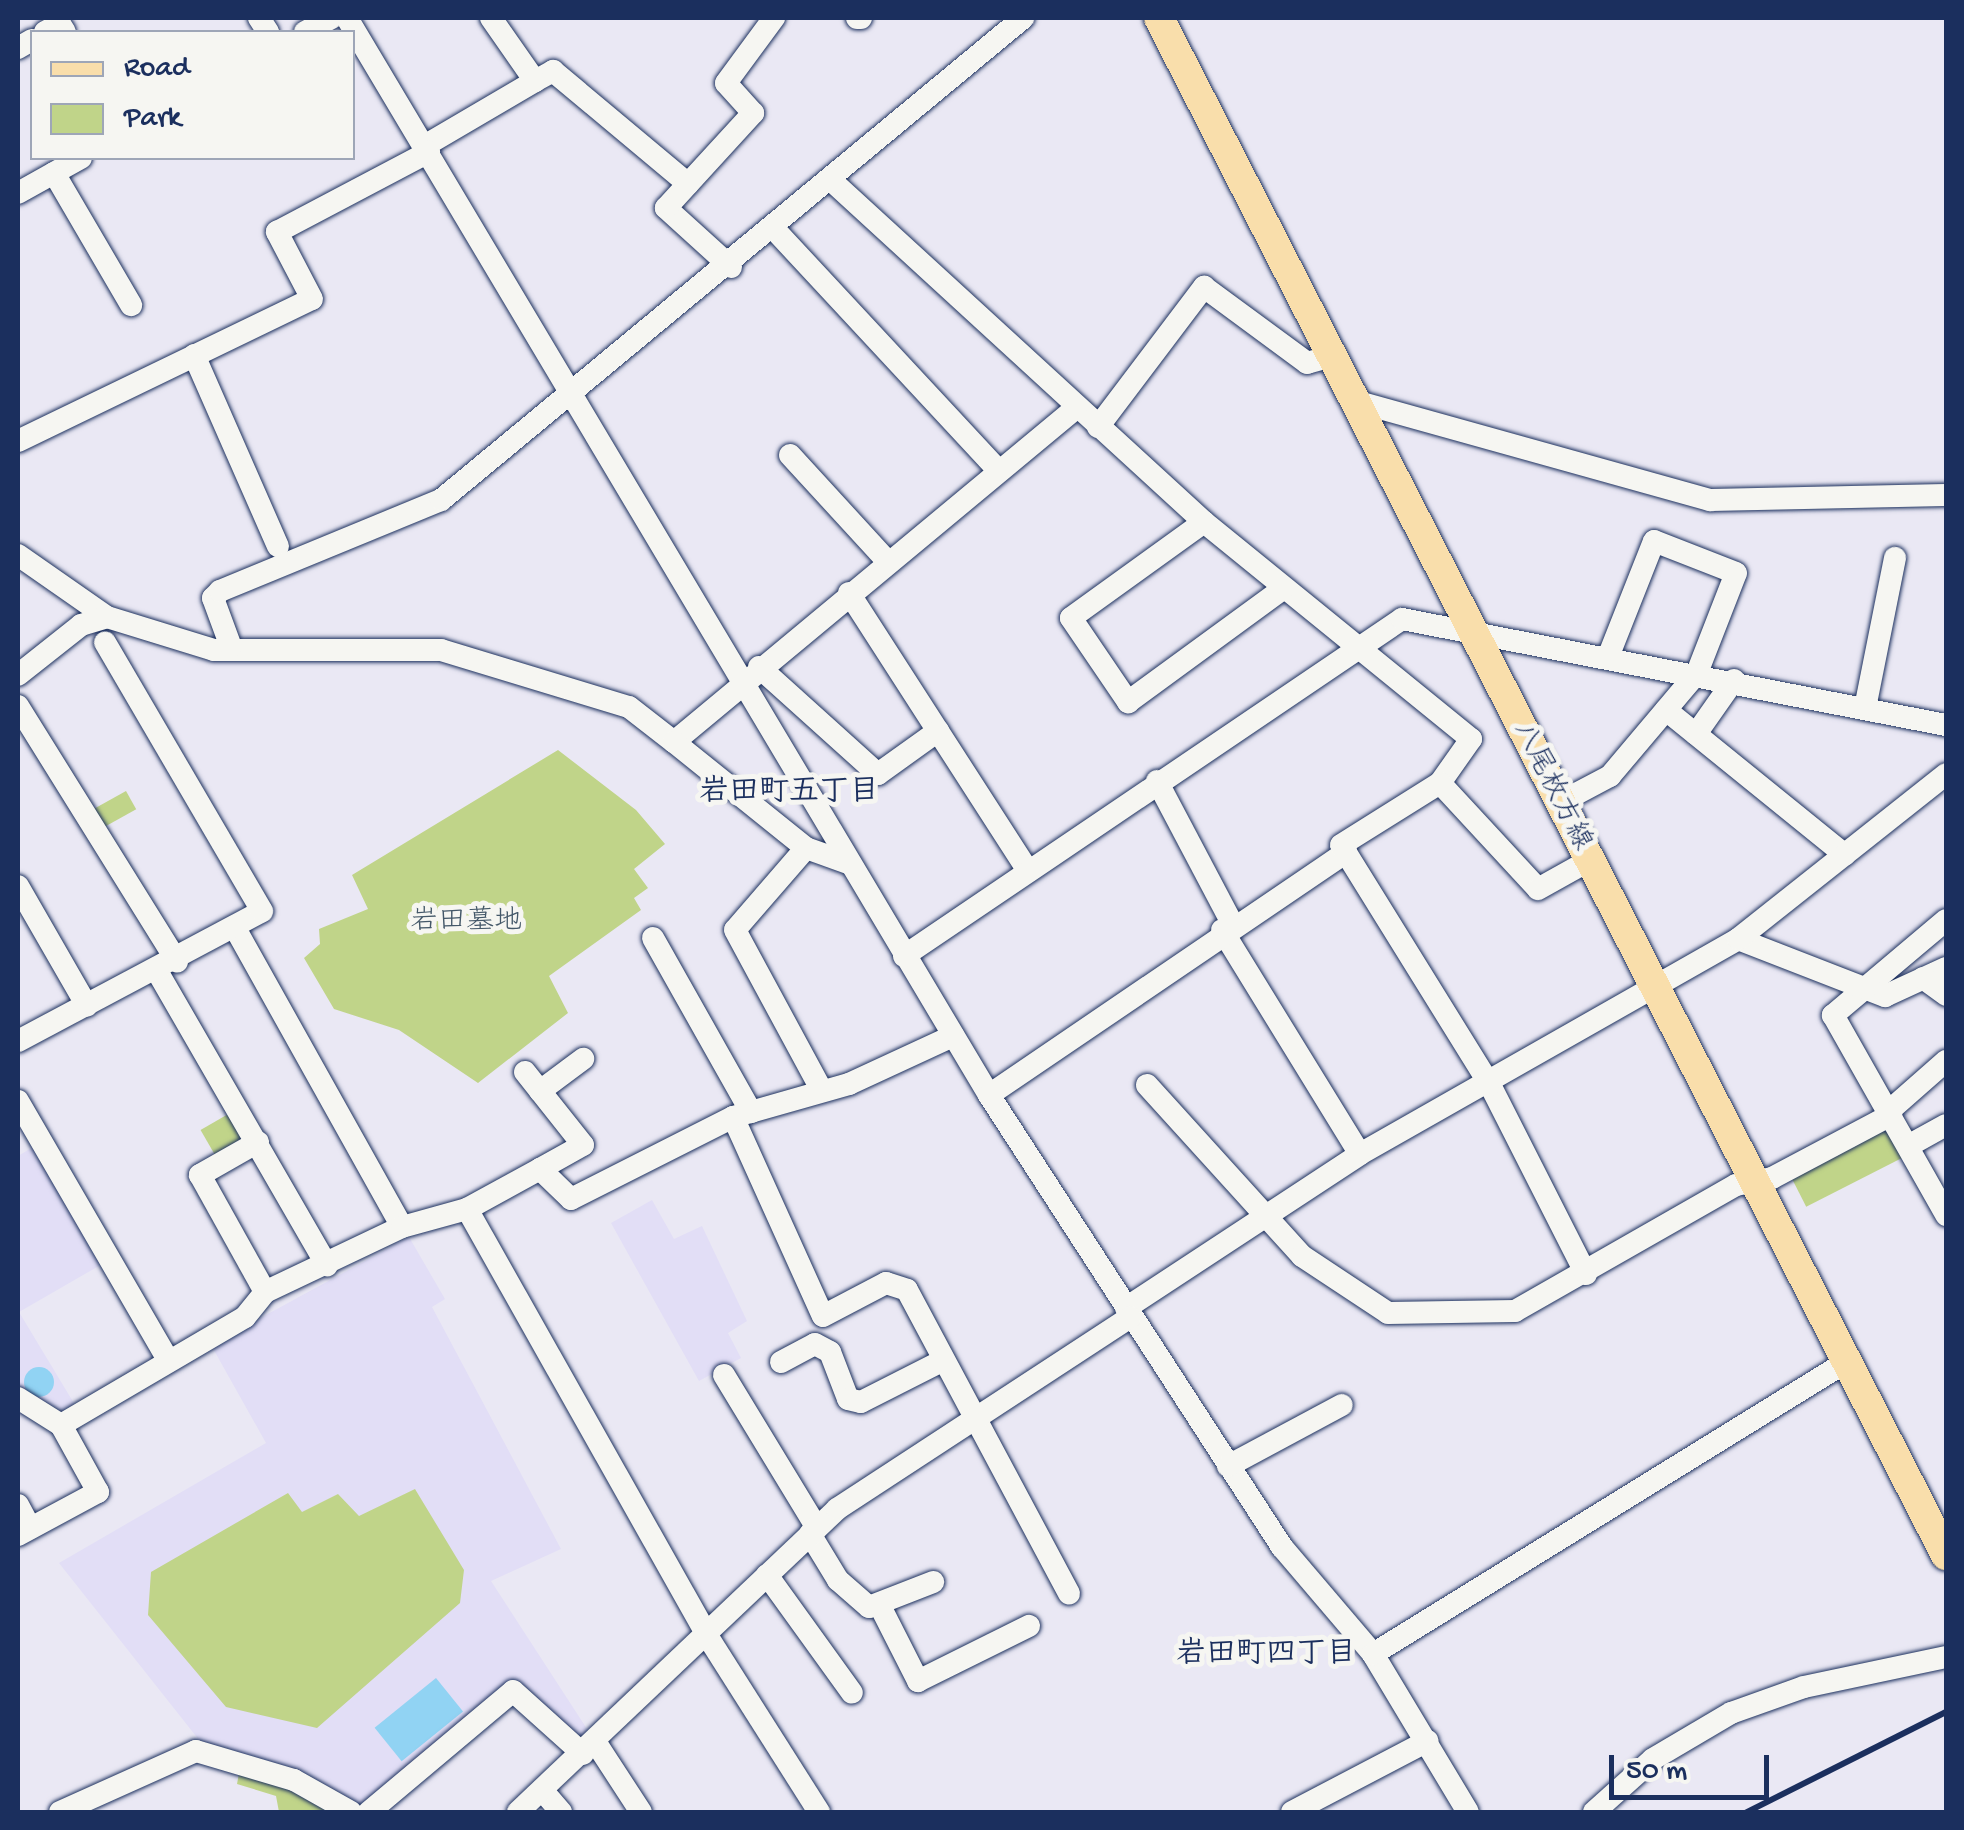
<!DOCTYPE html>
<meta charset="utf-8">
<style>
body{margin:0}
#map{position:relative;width:1964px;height:1830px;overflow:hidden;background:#eae8f4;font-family:"Gochi Hand","Klee One",sans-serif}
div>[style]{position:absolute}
.built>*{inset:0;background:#e2def6}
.green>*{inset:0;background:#c0d489;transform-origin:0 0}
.water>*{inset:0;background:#91d3f3;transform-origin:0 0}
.round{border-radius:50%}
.roads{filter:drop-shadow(0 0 2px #1b2f5e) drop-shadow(0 0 2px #1b2f5e)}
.minor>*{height:22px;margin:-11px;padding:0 11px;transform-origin:11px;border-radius:11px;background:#f6f6f2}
.major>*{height:30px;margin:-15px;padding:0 15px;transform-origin:15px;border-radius:15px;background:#f9deab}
.rail>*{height:6px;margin:-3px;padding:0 3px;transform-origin:3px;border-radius:3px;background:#1b2f5e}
span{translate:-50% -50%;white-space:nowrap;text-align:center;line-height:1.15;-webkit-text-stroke:10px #f6f6f2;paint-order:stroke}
.street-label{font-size:28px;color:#1b2f5e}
.park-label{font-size:28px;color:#445869}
.neighbourhood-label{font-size:30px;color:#1b2f5e;font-weight:700}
.frame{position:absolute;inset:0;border:20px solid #1b2f5e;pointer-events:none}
.legend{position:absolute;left:30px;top:30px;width:325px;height:130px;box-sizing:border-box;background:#f6f6f2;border:2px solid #9ea6b7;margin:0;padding:12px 18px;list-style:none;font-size:30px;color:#1b2f5e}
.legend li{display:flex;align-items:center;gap:20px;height:50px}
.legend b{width:50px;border:2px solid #9ea6b7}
.scale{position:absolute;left:1609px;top:1755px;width:160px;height:45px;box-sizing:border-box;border:5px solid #1b2f5e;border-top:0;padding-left:12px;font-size:30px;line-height:35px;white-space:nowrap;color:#1b2f5e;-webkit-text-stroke:8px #f6f6f2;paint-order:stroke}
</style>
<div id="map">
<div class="built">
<i style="clip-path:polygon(35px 1146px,104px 1263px,19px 1312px,75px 1405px,56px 1415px,18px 1386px,18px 1156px)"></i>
<i style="clip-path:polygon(652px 1200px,674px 1239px,702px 1226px,747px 1321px,728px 1333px,741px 1358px,699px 1381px,611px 1223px)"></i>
<i style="clip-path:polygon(409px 1237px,445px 1299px,432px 1307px,561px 1549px,491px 1581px,589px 1732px,575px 1744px,512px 1687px,362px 1812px,203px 1745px,59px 1563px,266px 1443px,211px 1345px)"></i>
</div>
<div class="green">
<i style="clip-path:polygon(558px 750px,636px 810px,665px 844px,634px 869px,648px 888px,634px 898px,641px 910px,549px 976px,568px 1013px,478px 1083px,399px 1030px,334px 1009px,304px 958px,320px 944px,319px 929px,368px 909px,352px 875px)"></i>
<i style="left:126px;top:791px;width:21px;height:38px;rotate:61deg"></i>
<i style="left:230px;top:1113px;width:28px;height:34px;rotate:60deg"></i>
<i style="left:1891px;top:1122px;width:37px;height:114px;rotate:63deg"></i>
<i style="clip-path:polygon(415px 1489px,464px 1570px,460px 1603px,317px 1728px,226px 1707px,148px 1615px,151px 1572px,288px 1493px,302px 1512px,338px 1494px,359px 1516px)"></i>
<i style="clip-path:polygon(240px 1768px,344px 1812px,279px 1812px,276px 1796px,237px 1784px)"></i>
</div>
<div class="water">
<i class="round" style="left:24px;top:1367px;width:30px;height:30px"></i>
<i style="left:436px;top:1678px;width:43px;height:79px;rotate:51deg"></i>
</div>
<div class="roads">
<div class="minor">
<i style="left:259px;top:18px;width:17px;rotate:57deg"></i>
<i style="left:347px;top:18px;width:1254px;rotate:59.2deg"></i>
<i style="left:989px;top:1095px;width:539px;rotate:57.05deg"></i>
<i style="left:1282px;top:1547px;width:140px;rotate:49.6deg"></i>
<i style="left:1373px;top:1654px;width:184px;rotate:59deg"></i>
<i style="left:491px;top:18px;width:77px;rotate:55.1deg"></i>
<i style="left:535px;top:81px;width:21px;rotate:-29deg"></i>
<i style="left:553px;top:71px;width:176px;rotate:39.9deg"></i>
<i style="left:857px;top:18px;width:4px"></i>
<i style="left:45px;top:32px;width:17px;rotate:-28deg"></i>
<i style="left:60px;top:24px;width:9px;rotate:58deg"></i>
<i style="left:305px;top:32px;width:30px;rotate:-28deg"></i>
<i style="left:18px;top:48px;width:16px;rotate:-30deg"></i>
<i style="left:426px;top:145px;width:126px;rotate:-30.4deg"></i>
<i style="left:54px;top:173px;width:153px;rotate:59.7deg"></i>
<i style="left:833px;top:182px;width:503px;rotate:42.5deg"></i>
<i style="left:1204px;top:522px;width:344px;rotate:39.1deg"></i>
<i style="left:1471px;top:739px;width:54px;rotate:125.2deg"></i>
<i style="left:18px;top:193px;width:72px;rotate:-29.1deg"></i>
<i style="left:775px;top:230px;width:329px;rotate:47.1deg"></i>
<i style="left:731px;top:267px;width:88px;rotate:-137.8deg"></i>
<i style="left:666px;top:208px;width:129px;rotate:-47.5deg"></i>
<i style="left:753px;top:113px;width:40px;rotate:-132deg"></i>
<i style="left:726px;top:83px;width:81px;rotate:-53.6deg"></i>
<i style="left:194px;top:355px;width:209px;rotate:66.3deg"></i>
<i style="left:1355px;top:401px;width:369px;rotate:15.6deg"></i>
<i style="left:1710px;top:500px;width:236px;rotate:-1.2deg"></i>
<i style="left:1098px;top:427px;width:176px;rotate:-52.9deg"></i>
<i style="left:1204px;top:287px;width:128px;rotate:36.4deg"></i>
<i style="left:1307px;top:363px;width:26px;rotate:-16deg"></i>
<i style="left:18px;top:441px;width:326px;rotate:-25.8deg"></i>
<i style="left:312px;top:299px;width:76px;rotate:-117.6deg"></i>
<i style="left:277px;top:232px;width:172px;rotate:-27.8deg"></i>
<i style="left:790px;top:455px;width:145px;rotate:47.5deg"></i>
<i style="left:1204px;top:522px;width:164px;rotate:144.2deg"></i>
<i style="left:1071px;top:618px;width:102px;rotate:55.8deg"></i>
<i style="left:1128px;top:702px;width:193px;rotate:-36.2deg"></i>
<i style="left:18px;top:555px;width:108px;rotate:34.9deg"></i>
<i style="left:107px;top:617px;width:112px;rotate:17.1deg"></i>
<i style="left:214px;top:650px;width:227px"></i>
<i style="left:441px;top:650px;width:196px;rotate:16.9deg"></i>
<i style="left:629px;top:707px;width:57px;rotate:37.9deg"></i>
<i style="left:674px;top:742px;width:523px;rotate:-39.72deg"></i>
<i style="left:849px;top:593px;width:331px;rotate:57.2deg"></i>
<i style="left:231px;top:647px;width:52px;rotate:-110.2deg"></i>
<i style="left:213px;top:598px;width:10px;rotate:-45deg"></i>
<i style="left:220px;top:591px;width:239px;rotate:-22.4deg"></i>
<i style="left:441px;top:500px;width:756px;rotate:-39.63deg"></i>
<i style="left:759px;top:667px;width:160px;rotate:42deg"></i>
<i style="left:878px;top:774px;width:74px;rotate:-35.6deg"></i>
<i style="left:18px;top:675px;width:80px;rotate:-38.4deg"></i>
<i style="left:81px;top:625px;width:27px;rotate:-17deg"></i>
<i style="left:1866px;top:703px;width:148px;rotate:-78.7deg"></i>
<i style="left:18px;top:706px;width:301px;rotate:58.1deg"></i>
<i style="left:1666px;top:710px;width:230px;rotate:39deg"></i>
<i style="left:1696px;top:734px;width:66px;rotate:-54.9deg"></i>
<i style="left:674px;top:742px;width:169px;rotate:38.8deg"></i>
<i style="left:806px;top:848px;width:45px;rotate:19.7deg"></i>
<i style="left:1157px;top:781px;width:161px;rotate:62.2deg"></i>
<i style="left:1559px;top:803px;width:58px;rotate:-27.9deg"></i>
<i style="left:1610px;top:776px;width:135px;rotate:-49.8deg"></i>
<i style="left:1697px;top:673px;width:107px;rotate:-68.7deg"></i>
<i style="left:1736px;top:573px;width:88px;rotate:-158.7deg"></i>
<i style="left:1654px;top:541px;width:125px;rotate:111.6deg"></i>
<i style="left:806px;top:848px;width:108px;rotate:130.9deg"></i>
<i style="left:735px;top:930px;width:181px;rotate:61.6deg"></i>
<i style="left:18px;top:886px;width:138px;rotate:60.1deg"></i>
<i style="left:1946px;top:920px;width:148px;rotate:139.9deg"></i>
<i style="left:1833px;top:1015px;width:230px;rotate:60.5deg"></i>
<i style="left:235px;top:928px;width:342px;rotate:60.8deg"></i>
<i style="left:1222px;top:930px;width:263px;rotate:58.4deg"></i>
<i style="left:653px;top:938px;width:200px;rotate:60.6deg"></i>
<i style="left:1738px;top:939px;width:158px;rotate:21.2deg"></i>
<i style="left:1885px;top:996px;width:67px;rotate:-24.7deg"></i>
<i style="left:904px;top:956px;width:601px;rotate:-34.09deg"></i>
<i style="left:1402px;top:619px;width:554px;rotate:11.03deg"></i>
<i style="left:157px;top:971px;width:340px;rotate:60deg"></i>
<i style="left:1923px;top:978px;width:29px;rotate:36deg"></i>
<i style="left:18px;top:1041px;width:276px;rotate:-28deg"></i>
<i style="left:262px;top:911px;width:311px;rotate:-120.3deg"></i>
<i style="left:525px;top:1072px;width:93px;rotate:51.5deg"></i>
<i style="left:583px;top:1145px;width:49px;rotate:150.8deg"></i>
<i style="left:1147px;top:1085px;width:231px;rotate:47.8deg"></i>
<i style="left:1302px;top:1256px;width:103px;rotate:33.5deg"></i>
<i style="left:1388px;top:1313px;width:127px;rotate:-0.9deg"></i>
<i style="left:1515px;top:1311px;width:254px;rotate:-29.7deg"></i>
<i style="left:1736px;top:1185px;width:37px;rotate:-11deg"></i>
<i style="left:1772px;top:1178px;width:135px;rotate:-27.9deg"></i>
<i style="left:540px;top:1091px;width:54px;rotate:-36.7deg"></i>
<i style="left:989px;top:1095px;width:432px;rotate:-34.2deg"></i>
<i style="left:18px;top:1101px;width:299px;rotate:59.9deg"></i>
<i style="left:1889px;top:1111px;width:76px;rotate:-41.3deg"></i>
<i style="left:733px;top:1117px;width:218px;rotate:65.7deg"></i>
<i style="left:823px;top:1316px;width:71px;rotate:-27.6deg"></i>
<i style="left:886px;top:1283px;width:22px;rotate:18deg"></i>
<i style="left:907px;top:1290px;width:344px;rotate:61.9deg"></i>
<i style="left:258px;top:1142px;width:67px;rotate:150.4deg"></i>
<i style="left:200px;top:1175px;width:134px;rotate:60.9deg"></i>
<i style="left:1908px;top:1146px;width:43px;rotate:-28.9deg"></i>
<i style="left:467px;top:1209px;width:488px;rotate:60.6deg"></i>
<i style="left:706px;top:1634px;width:211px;rotate:57.6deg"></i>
<i style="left:1586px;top:1274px;width:212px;rotate:-116.9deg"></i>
<i style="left:1490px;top:1085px;width:282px;rotate:-121.8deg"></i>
<i style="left:1341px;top:845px;width:117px;rotate:-32.1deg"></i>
<i style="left:1440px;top:783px;width:144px;rotate:47.2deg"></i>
<i style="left:1538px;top:889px;width:57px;rotate:-29.2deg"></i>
<i style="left:1126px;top:1308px;width:280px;rotate:-33.3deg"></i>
<i style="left:1360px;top:1154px;width:435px;rotate:-29.6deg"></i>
<i style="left:1738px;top:939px;width:265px;rotate:-38.4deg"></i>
<i style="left:781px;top:1362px;width:38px;rotate:-28deg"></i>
<i style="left:815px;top:1344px;width:17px;rotate:28deg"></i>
<i style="left:830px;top:1352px;width:50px;rotate:69deg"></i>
<i style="left:848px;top:1399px;width:13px;rotate:13deg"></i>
<i style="left:861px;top:1402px;width:89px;rotate:-26.9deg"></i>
<i style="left:724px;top:1375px;width:179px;rotate:58.7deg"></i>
<i style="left:18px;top:1398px;width:51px;rotate:32.1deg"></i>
<i style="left:1228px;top:1466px;width:129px;rotate:-28.2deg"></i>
<i style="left:18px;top:1505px;width:26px;rotate:62deg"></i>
<i style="left:810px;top:1534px;width:54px;rotate:58.7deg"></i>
<i style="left:838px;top:1580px;width:41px;rotate:41.1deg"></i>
<i style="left:869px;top:1607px;width:69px;rotate:-21.3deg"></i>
<i style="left:18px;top:1535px;width:91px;rotate:-28.3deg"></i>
<i style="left:98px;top:1492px;width:77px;rotate:-118.9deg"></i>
<i style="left:61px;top:1425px;width:213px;rotate:-30.4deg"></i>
<i style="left:245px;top:1317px;width:32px;rotate:-51deg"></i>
<i style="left:265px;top:1292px;width:152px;rotate:-25.4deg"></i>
<i style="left:402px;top:1227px;width:67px;rotate:-15.5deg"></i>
<i style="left:467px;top:1209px;width:83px;rotate:-28.7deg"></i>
<i style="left:540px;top:1169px;width:43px;rotate:44.1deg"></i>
<i style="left:571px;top:1199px;width:182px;rotate:-26.8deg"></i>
<i style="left:733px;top:1117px;width:121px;rotate:-15.9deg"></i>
<i style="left:849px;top:1084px;width:115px;rotate:-24.8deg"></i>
<i style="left:767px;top:1575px;width:145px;rotate:54.2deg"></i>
<i style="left:881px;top:1608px;width:82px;rotate:63.1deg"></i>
<i style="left:918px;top:1681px;width:124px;rotate:-26.4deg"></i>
<i style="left:1373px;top:1654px;width:556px;rotate:-31.69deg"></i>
<i style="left:596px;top:1743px;width:82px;rotate:56.9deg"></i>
<i style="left:542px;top:1790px;width:29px;rotate:49deg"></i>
<i style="left:60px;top:1812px;width:149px;rotate:-24.2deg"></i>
<i style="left:196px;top:1751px;width:102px;rotate:16.5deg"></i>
<i style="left:294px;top:1780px;width:65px;rotate:29.3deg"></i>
<i style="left:369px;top:1812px;width:188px;rotate:-40deg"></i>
<i style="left:513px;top:1691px;width:94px;rotate:42deg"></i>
<i style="left:518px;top:1812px;width:440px;rotate:-43.5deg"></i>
<i style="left:837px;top:1509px;width:350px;rotate:-33.2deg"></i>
<i style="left:1292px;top:1812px;width:153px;rotate:-27.6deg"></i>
<i style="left:1594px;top:1812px;width:79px;rotate:-41.9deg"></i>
<i style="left:1653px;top:1759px;width:91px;rotate:-30.5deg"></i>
<i style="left:1731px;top:1713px;width:77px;rotate:-19.6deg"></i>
<i style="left:1804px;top:1687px;width:145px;rotate:-11.9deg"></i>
</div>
<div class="major">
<i style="left:1159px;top:18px;width:1727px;rotate:62.89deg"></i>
</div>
</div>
<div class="rail">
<i style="left:1747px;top:1812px;width:223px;rotate:-26.7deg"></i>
</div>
<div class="street-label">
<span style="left:1551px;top:787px;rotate:63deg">八尾枚方線</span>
</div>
<div class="park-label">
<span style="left:466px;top:923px">岩田墓地</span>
</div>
<div class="neighbourhood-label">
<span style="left:789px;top:794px">岩田町五丁目</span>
<span style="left:1266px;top:1656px">岩田町四丁目</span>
</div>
<div class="frame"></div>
<ul class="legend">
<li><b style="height:12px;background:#f9deab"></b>Road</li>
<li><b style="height:28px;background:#c0d489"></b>Park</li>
</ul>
<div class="scale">50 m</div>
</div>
